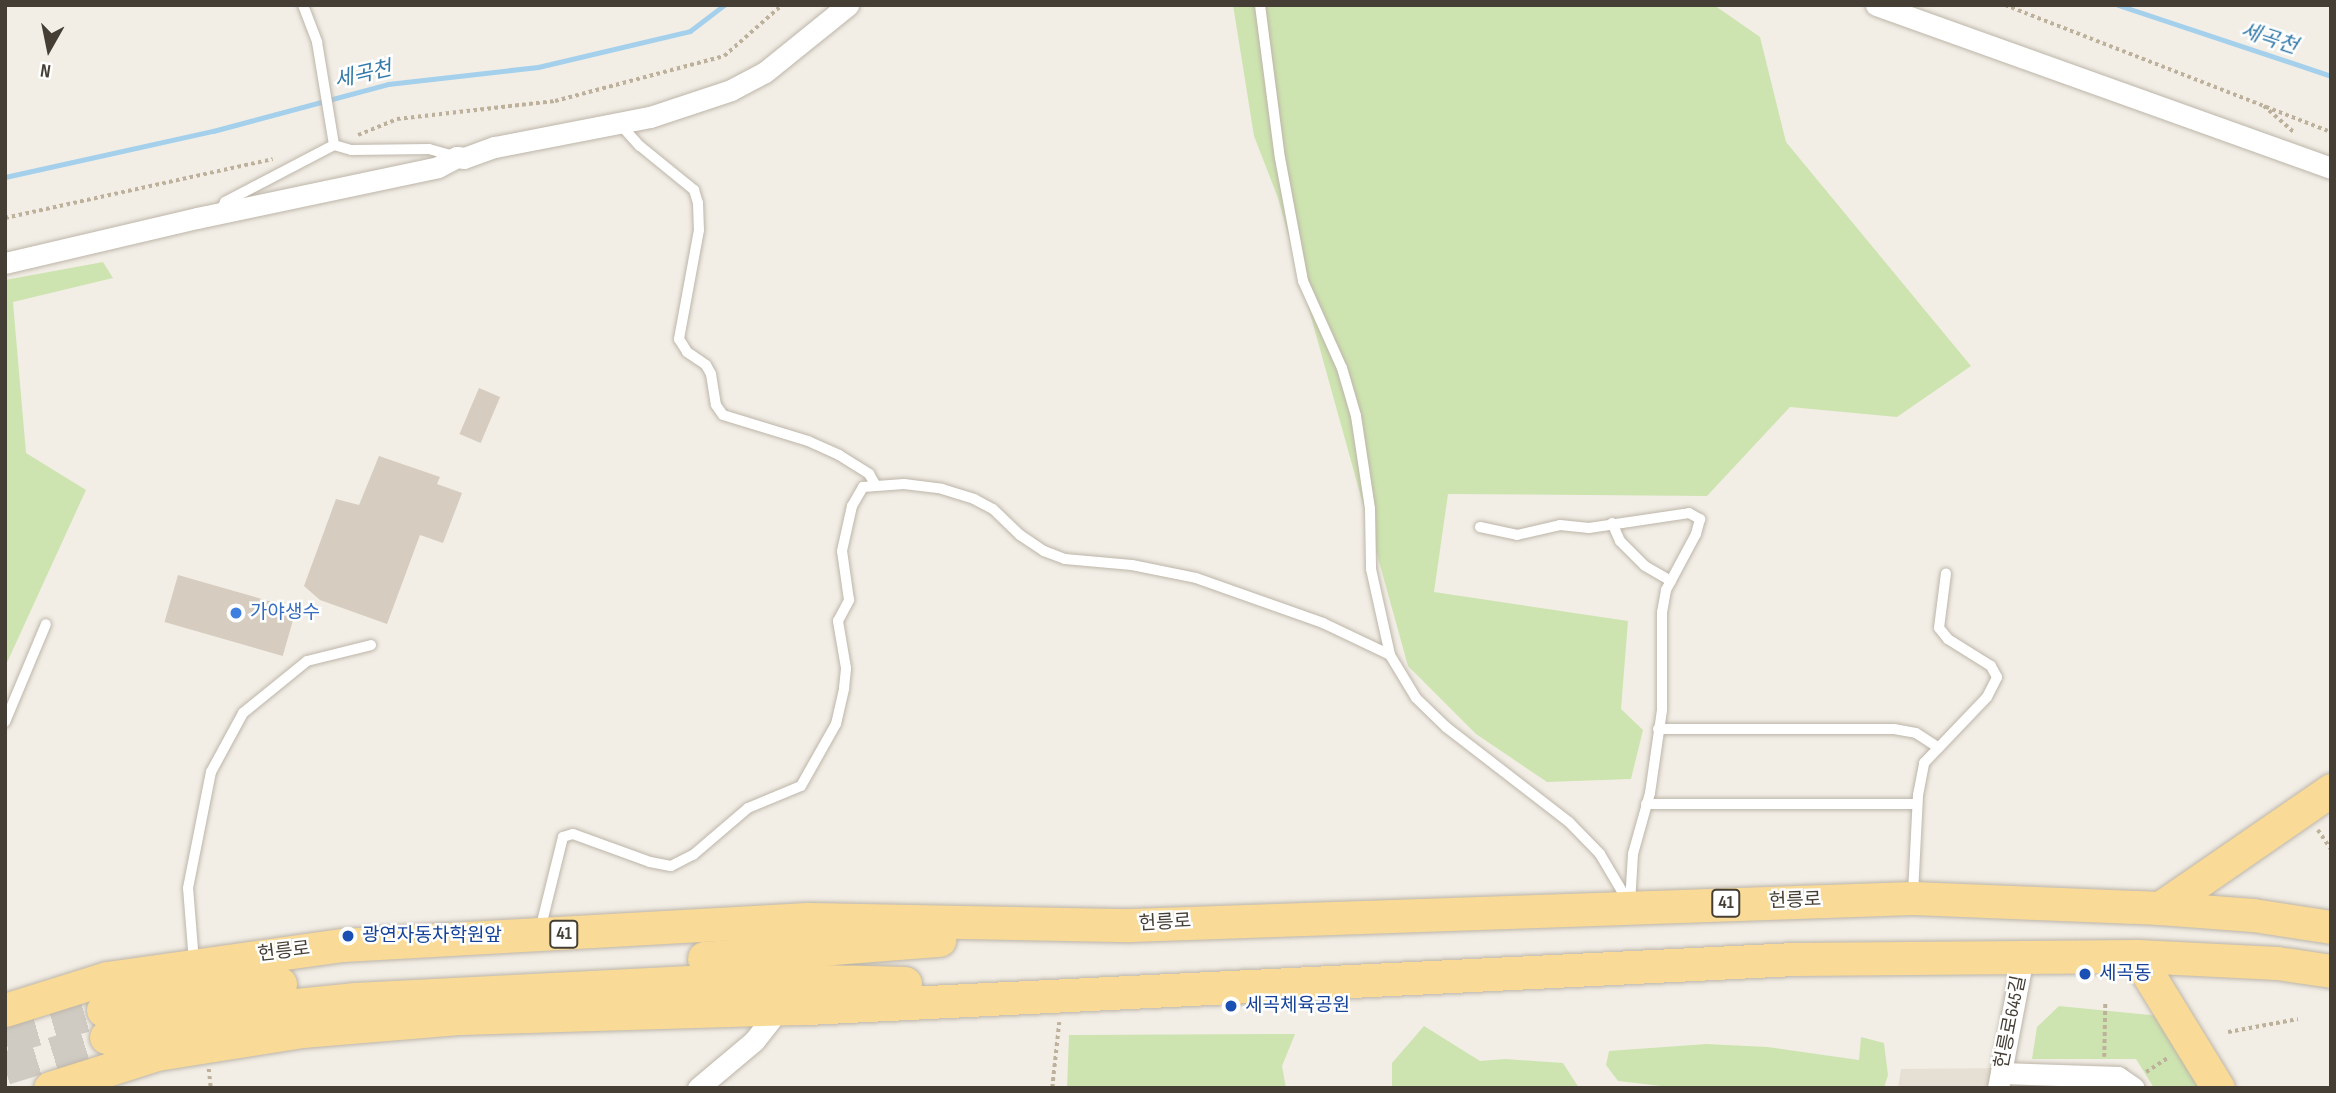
<!DOCTYPE html>
<meta charset="utf-8">
<style>
body{margin:0}
#map{position:relative;width:2336px;height:1093px;overflow:hidden;background:#f2eee6;font-family:"Sofia Sans Condensed","Noto Sans KR",sans-serif}
div>[style]{position:absolute}
.residential>*{inset:0;background:#e6e0d4}
.green>*{inset:0;background:#cee4b0}
.stream>*{height:5px;margin:-2.5px;padding:0 2.5px;transform-origin:2.5px;border-radius:2.5px;background:#a4d0ec}
.building>*{inset:0;background:#d6ccbf;transform-origin:0 0}
.primary-tunnel>*{height:33px;margin-top:-16.5px;transform-origin:0;background:repeating-linear-gradient(90deg,#cfcbc3 0 33px,transparent 0 50px)}
.path>*{height:3.5px;margin-top:-1.75px;transform-origin:0;background:repeating-linear-gradient(90deg,#beb19b 0 3.5px,transparent 0 7px)}
.roads{filter:drop-shadow(0 0 2px #bdb5a9) drop-shadow(0 0 2px #bdb5a9)}
.lane>*{height:10px;margin:-5px;padding:0 5px;transform-origin:5px;border-radius:5px;background:#fff}
.street>*{height:21px;margin:-10.5px;padding:0 10.5px;transform-origin:10.5px;border-radius:10.5px;background:#fff}
.primary>*{height:33px;margin:-16.5px;padding:0 16.5px;transform-origin:16.5px;border-radius:16.5px;background:#f9db97}
.dots>*{width:19px;height:19px;translate:-50% -50%;box-sizing:border-box;border:4px solid #fff;border-radius:50%}
span{translate:-50% -50%;white-space:nowrap;text-align:center;line-height:1.15;-webkit-text-stroke:5px #fff;paint-order:stroke}
.shield-label span{padding:2px 5px;background:#fff;border:2px solid;border-radius:5px;-webkit-text-stroke-width:0}
.shield-label{font-size:18px;color:#443e35;font-weight:700}
.shop-label{font-size:19px;color:#366cbe}
.left{translate:0 -50%;text-align:left}
.street-label{font-size:19px;color:#443e35}
.transit-label{font-size:19px;color:#164399}
.water-label{font-size:21px;color:#347baa;font-style:italic}
.frame{position:absolute;inset:0;border:7px solid #443e35;pointer-events:none}
.north{position:absolute;left:14px;top:14px;width:70px;height:70px;-webkit-text-stroke:5px #fff;paint-order:stroke;rotate:189deg;font-size:19px;font-weight:700;line-height:28px;text-align:center;color:#443e35}
.north::after{content:'';display:block;margin:auto;width:24px;height:32px;background:#443e35;clip-path:polygon(50% 0,100% 100%,50% 72%,0 100%)}
</style>
<div id="map">
<div class="residential">
<i style="clip-path:polygon(2127px 1067px,2141px 1088px,1898px 1088px,1901px 1069px)"></i>
</div>
<div class="green">
<i style="clip-path:polygon(1233px 5px,1714px 5px,1760px 37px,1786px 142px,1971px 366px,1897px 417px,1790px 407px,1707px 496px,1448px 494px,1434px 592px,1628px 621px,1621px 709px,1643px 730px,1631px 779px,1547px 782px,1476px 734px,1408px 666px,1278px 198px,1254px 136px)"></i>
<i style="clip-path:polygon(103px 262px,113px 278px,13px 302px,26px 453px,86px 490px,5px 667px,5px 280px)"></i>
<i style="clip-path:polygon(2059px 1006px,2160px 1016px,2206px 1088px,2154px 1088px,2136px 1059px,2032px 1059px,2037px 1027px)"></i>
<i style="clip-path:polygon(1424px 1026px,1480px 1061px,1505px 1059px,1563px 1063px,1579px 1088px,1392px 1088px,1392px 1063px)"></i>
<i style="clip-path:polygon(1295px 1034px,1282px 1066px,1286px 1088px,1067px 1088px,1069px 1035px)"></i>
<i style="clip-path:polygon(1861px 1037px,1884px 1043px,1888px 1075px,1884px 1088px,1679px 1088px,1618px 1081px,1606px 1065px,1609px 1051px,1706px 1044px,1768px 1047px,1859px 1060px)"></i>
</div>
<div class="stream">
<i style="left:2118px;top:5px;width:225px;rotate:18.4deg"></i>
<i style="left:5px;top:177px;width:213px;rotate:-12.5deg"></i>
<i style="left:213px;top:131px;width:181px;rotate:-15deg"></i>
<i style="left:388px;top:84px;width:151px;rotate:-6.5deg"></i>
<i style="left:538px;top:67px;width:156px;rotate:-13.3deg"></i>
<i style="left:690px;top:31px;width:43px;rotate:-37.4deg"></i>
</div>
<div class="building">
<i style="left:479px;top:388px;width:23px;height:50px;rotate:23deg"></i>
<i style="clip-path:polygon(379px 456px,440px 477px,437px 484px,462px 493px,443px 543px,420px 535px,387px 624px,320px 600px,304px 586px,336px 499px,359px 505px)"></i>
<i style="left:178px;top:575px;width:123px;height:49px;rotate:16deg"></i>
</div>
<div class="primary-tunnel">
<i style="left:5px;top:1038px;width:102px;rotate:-15.9deg"></i>
<i style="left:5px;top:1068px;width:106px;rotate:-17.1deg"></i>
</div>
<div class="path">
<i style="left:2005px;top:5px;width:350px;rotate:21.3deg"></i>
<i style="left:2264px;top:106px;width:41px;rotate:41.1deg"></i>
<i style="left:358px;top:135px;width:42px;rotate:-22.3deg"></i>
<i style="left:397px;top:119px;width:159px;rotate:-6.5deg"></i>
<i style="left:555px;top:101px;width:175px;rotate:-14.9deg"></i>
<i style="left:724px;top:56px;width:77px;rotate:-41.3deg"></i>
<i style="left:5px;top:218px;width:274px;rotate:-12.4deg"></i>
<i style="left:2318px;top:830px;width:23px;rotate:56deg"></i>
<i style="left:2228px;top:1032px;width:71px;rotate:-10.5deg"></i>
<i style="left:2104px;top:1057px;width:54px;rotate:-88.9deg"></i>
<i style="left:209px;top:1069px;width:19px;rotate:84deg"></i>
<i style="left:2146px;top:1072px;width:27px;rotate:-33deg"></i>
<i style="left:1052px;top:1088px;width:66px;rotate:-83.9deg"></i>
</div>
<div class="roads">
<div class="lane">
<i style="left:303px;top:5px;width:40px;rotate:69deg"></i>
<i style="left:317px;top:42px;width:104px;rotate:80.6deg"></i>
<i style="left:1260px;top:5px;width:154px;rotate:82.6deg"></i>
<i style="left:1280px;top:158px;width:125px;rotate:79.4deg"></i>
<i style="left:1303px;top:281px;width:95px;rotate:65.9deg"></i>
<i style="left:1342px;top:368px;width:50px;rotate:73.7deg"></i>
<i style="left:1356px;top:416px;width:94px;rotate:81.4deg"></i>
<i style="left:1370px;top:509px;width:60px;rotate:89deg"></i>
<i style="left:1371px;top:569px;width:88px;rotate:77.5deg"></i>
<i style="left:1390px;top:655px;width:50px;rotate:58.8deg"></i>
<i style="left:1416px;top:698px;width:42px;rotate:44deg"></i>
<i style="left:1446px;top:727px;width:155px;rotate:37.7deg"></i>
<i style="left:1569px;top:822px;width:45px;rotate:45.9deg"></i>
<i style="left:1600px;top:854px;width:57px;rotate:59.4deg"></i>
<i style="left:619px;top:123px;width:31px;rotate:48deg"></i>
<i style="left:640px;top:146px;width:70px;rotate:39.2deg"></i>
<i style="left:694px;top:190px;width:14px;rotate:73deg"></i>
<i style="left:698px;top:203px;width:27px;rotate:88deg"></i>
<i style="left:699px;top:230px;width:111px;rotate:100.4deg"></i>
<i style="left:679px;top:339px;width:15px;rotate:58deg"></i>
<i style="left:687px;top:352px;width:23px;rotate:34deg"></i>
<i style="left:706px;top:365px;width:10px;rotate:61deg"></i>
<i style="left:711px;top:374px;width:31px;rotate:81deg"></i>
<i style="left:716px;top:405px;width:12px;rotate:55deg"></i>
<i style="left:723px;top:415px;width:89px;rotate:17deg"></i>
<i style="left:808px;top:441px;width:34px;rotate:24deg"></i>
<i style="left:839px;top:455px;width:36px;rotate:32deg"></i>
<i style="left:869px;top:474px;width:12px;rotate:59deg"></i>
<i style="left:221px;top:210px;width:9px;rotate:-63deg"></i>
<i style="left:225px;top:202px;width:123px;rotate:-27.6deg"></i>
<i style="left:334px;top:145px;width:18px;rotate:16deg"></i>
<i style="left:351px;top:150px;width:78px;rotate:-0.7deg"></i>
<i style="left:429px;top:149px;width:26px;rotate:16deg"></i>
<i style="left:1612px;top:523px;width:20px;rotate:66deg"></i>
<i style="left:1620px;top:541px;width:35px;rotate:45deg"></i>
<i style="left:1645px;top:566px;width:30px;rotate:30deg"></i>
<i style="left:1480px;top:527px;width:38px;rotate:12deg"></i>
<i style="left:1517px;top:535px;width:44px;rotate:-13.1deg"></i>
<i style="left:1560px;top:525px;width:29px;rotate:6deg"></i>
<i style="left:1589px;top:528px;width:101px;rotate:-8.5deg"></i>
<i style="left:1689px;top:513px;width:13px;rotate:29deg"></i>
<i style="left:1700px;top:519px;width:16px;rotate:105deg"></i>
<i style="left:1696px;top:534px;width:64px;rotate:118.2deg"></i>
<i style="left:1666px;top:590px;width:22px;rotate:100deg"></i>
<i style="left:1662px;top:612px;width:98px;rotate:90deg"></i>
<i style="left:1662px;top:710px;width:84px;rotate:98.2deg"></i>
<i style="left:1650px;top:793px;width:63px;rotate:105.6deg"></i>
<i style="left:1633px;top:854px;width:49px;rotate:93.5deg"></i>
<i style="left:5px;top:722px;width:106px;rotate:-67.3deg"></i>
<i style="left:1658px;top:729px;width:236px"></i>
<i style="left:1894px;top:729px;width:22px;rotate:10deg"></i>
<i style="left:1916px;top:733px;width:27px;rotate:33deg"></i>
<i style="left:1646px;top:804px;width:271px"></i>
<i style="left:1913px;top:894px;width:99px;rotate:-87.1deg"></i>
<i style="left:1918px;top:795px;width:33px;rotate:-79deg"></i>
<i style="left:1924px;top:763px;width:91px;rotate:-46.3deg"></i>
<i style="left:1987px;top:697px;width:22px;rotate:-63deg"></i>
<i style="left:1997px;top:677px;width:13px;rotate:-119deg"></i>
<i style="left:1991px;top:666px;width:51px;rotate:-147.9deg"></i>
<i style="left:1948px;top:639px;width:14px;rotate:-129deg"></i>
<i style="left:1939px;top:628px;width:55px;rotate:-82.7deg"></i>
<i style="left:540px;top:930px;width:96px;rotate:-76.1deg"></i>
<i style="left:563px;top:837px;width:10px;rotate:-17deg"></i>
<i style="left:573px;top:834px;width:82px;rotate:20deg"></i>
<i style="left:650px;top:862px;width:21px;rotate:11deg"></i>
<i style="left:671px;top:866px;width:25px;rotate:-27deg"></i>
<i style="left:693px;top:855px;width:72px;rotate:-40.5deg"></i>
<i style="left:748px;top:808px;width:57px;rotate:-22.5deg"></i>
<i style="left:801px;top:786px;width:71px;rotate:-60.6deg"></i>
<i style="left:836px;top:724px;width:37px;rotate:-77deg"></i>
<i style="left:844px;top:688px;width:20px;rotate:-84deg"></i>
<i style="left:846px;top:668px;width:48px;rotate:-99.7deg"></i>
<i style="left:838px;top:621px;width:24px;rotate:-62deg"></i>
<i style="left:849px;top:600px;width:49px;rotate:-98.1deg"></i>
<i style="left:842px;top:551px;width:46px;rotate:-77.5deg"></i>
<i style="left:852px;top:506px;width:22px;rotate:-60deg"></i>
<i style="left:863px;top:487px;width:41px;rotate:-4.2deg"></i>
<i style="left:904px;top:484px;width:38px;rotate:7deg"></i>
<i style="left:942px;top:489px;width:34px;rotate:17deg"></i>
<i style="left:974px;top:499px;width:21px;rotate:28deg"></i>
<i style="left:993px;top:509px;width:37px;rotate:44deg"></i>
<i style="left:1020px;top:535px;width:29px;rotate:34deg"></i>
<i style="left:1044px;top:551px;width:22px;rotate:21deg"></i>
<i style="left:1065px;top:559px;width:67px;rotate:5.1deg"></i>
<i style="left:1132px;top:565px;width:65px;rotate:11.5deg"></i>
<i style="left:1196px;top:578px;width:135px;rotate:19.5deg"></i>
<i style="left:1323px;top:623px;width:74px;rotate:25.5deg"></i>
<i style="left:194px;top:962px;width:74px;rotate:-94.6deg"></i>
<i style="left:188px;top:888px;width:118px;rotate:-78.8deg"></i>
<i style="left:211px;top:772px;width:67px;rotate:-61.5deg"></i>
<i style="left:243px;top:713px;width:82px;rotate:-39.1deg"></i>
<i style="left:307px;top:661px;width:66px;rotate:-14deg"></i>
</div>
<div class="street">
<i style="left:1876px;top:5px;width:483px;rotate:19.7deg"></i>
<i style="left:5px;top:263px;width:197px;rotate:-13.2deg"></i>
<i style="left:197px;top:218px;width:246px;rotate:-11.9deg"></i>
<i style="left:438px;top:167px;width:21px;rotate:-28deg"></i>
<i style="left:457px;top:157px;width:7px;rotate:8deg"></i>
<i style="left:464px;top:158px;width:33px;rotate:-20deg"></i>
<i style="left:495px;top:147px;width:158px;rotate:-11deg"></i>
<i style="left:650px;top:117px;width:85px;rotate:-18.4deg"></i>
<i style="left:731px;top:90px;width:38px;rotate:-28deg"></i>
<i style="left:765px;top:72px;width:107px;rotate:-38.9deg"></i>
<i style="left:2001px;top:1073px;width:117px;rotate:2deg"></i>
<i style="left:2118px;top:1077px;width:19px;rotate:35deg"></i>
<i style="left:698px;top:1088px;width:73px;rotate:-40deg"></i>
<i style="left:754px;top:1041px;width:41px;rotate:-52deg"></i>
<i style="left:1998px;top:1088px;width:133px;rotate:-79.2deg"></i>
</div>
<div class="primary">
<i style="left:2160px;top:908px;width:208px;rotate:-34.6deg"></i>
<i style="left:2137px;top:956px;width:155px;rotate:58.5deg"></i>
<i style="left:704px;top:958px;width:236px;rotate:-4.4deg"></i>
<i style="left:5px;top:1010px;width:107px;rotate:-17.4deg"></i>
<i style="left:107px;top:978px;width:238px;rotate:-8deg"></i>
<i style="left:343px;top:945px;width:465px;rotate:-3.2deg"></i>
<i style="left:807px;top:919px;width:323px;rotate:1.1deg"></i>
<i style="left:1130px;top:925px;width:783px;rotate:-1.97deg"></i>
<i style="left:1913px;top:898px;width:247px;rotate:2.3deg"></i>
<i style="left:2160px;top:908px;width:93px;rotate:4.3deg"></i>
<i style="left:2253px;top:915px;width:79px;rotate:8.7deg"></i>
<i style="left:103px;top:1010px;width:179px;rotate:-8.4deg"></i>
<i style="left:106px;top:1037px;width:144px;rotate:-10.8deg"></i>
<i style="left:247px;top:1010px;width:109px;rotate:-5.8deg"></i>
<i style="left:355px;top:999px;width:394px;rotate:-2.9deg"></i>
<i style="left:748px;top:979px;width:157px;rotate:1.5deg"></i>
<i style="left:50px;top:1088px;width:112px;rotate:-17.6deg"></i>
<i style="left:157px;top:1054px;width:147px;rotate:-9deg"></i>
<i style="left:302px;top:1031px;width:160px;rotate:-4.7deg"></i>
<i style="left:461px;top:1018px;width:346px;rotate:-1.7deg"></i>
<i style="left:807px;top:1008px;width:989px;rotate:-2.84deg"></i>
<i style="left:1795px;top:959px;width:342px;rotate:-0.5deg"></i>
<i style="left:2137px;top:956px;width:140px;rotate:2.9deg"></i>
<i style="left:2277px;top:963px;width:55px;rotate:8.4deg"></i>
</div>
</div>
<div class="dots">
<i style="left:236px;top:613px;background:#3f7fe0"></i>
<i style="left:348px;top:936px;background:#1a4fb4"></i>
<i style="left:2085px;top:974px;background:#1a4fb4"></i>
<i style="left:1231px;top:1006px;background:#1a4fb4"></i>
</div>
<div class="shield-label">
<span style="left:1726px;top:903px">41</span>
<span style="left:564px;top:934px">41</span>
</div>
<div class="shop-label">
<span class="left" style="left:250px;top:613px">가야생수</span>
</div>
<div class="street-label">
<span style="left:1795px;top:901px;rotate:-2deg">헌릉로</span>
<span style="left:1165px;top:923px;rotate:-3deg">헌릉로</span>
<span style="left:284px;top:952px;rotate:-7deg">헌릉로</span>
<span style="left:2011px;top:1022px;rotate:-79deg">헌릉로645길</span>
</div>
<div class="transit-label">
<span class="left" style="left:362px;top:936px">광연자동차학원앞</span>
<span class="left" style="left:2099px;top:974px">세곡동</span>
<span class="left" style="left:1245px;top:1006px">세곡체육공원</span>
</div>
<div class="water-label">
<span style="left:2269px;top:39px;rotate:18deg">세곡천</span>
<span style="left:363px;top:75px;rotate:-13deg">세곡천</span>
</div>
<div class="frame"></div>
<div class="north">N</div>
</div>
